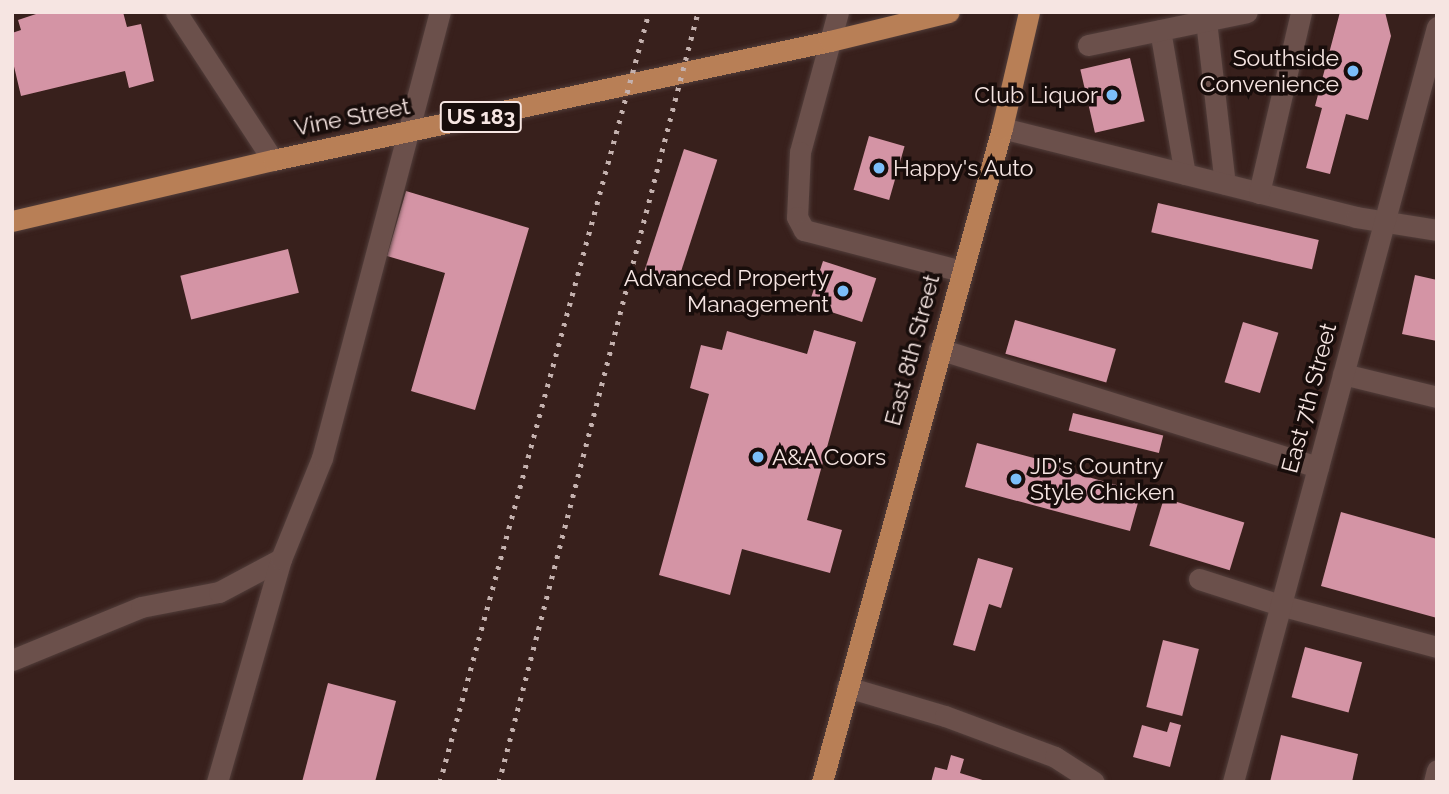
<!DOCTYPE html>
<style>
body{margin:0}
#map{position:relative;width:1449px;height:794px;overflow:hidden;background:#38201c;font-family:Raleway,sans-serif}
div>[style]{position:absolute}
.building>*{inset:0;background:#d494a5;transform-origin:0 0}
.roads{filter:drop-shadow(0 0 2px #523e3b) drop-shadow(0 0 2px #523e3b)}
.minor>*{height:21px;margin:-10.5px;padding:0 10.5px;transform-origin:10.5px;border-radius:10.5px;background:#6b504b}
.major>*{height:21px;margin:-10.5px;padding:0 10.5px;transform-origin:10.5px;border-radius:10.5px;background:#b87f56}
.rail>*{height:5px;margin-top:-2.5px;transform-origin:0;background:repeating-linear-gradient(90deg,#c4b1ae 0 3.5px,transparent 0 10.5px)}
.dots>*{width:19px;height:19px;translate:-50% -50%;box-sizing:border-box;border:4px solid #180d0b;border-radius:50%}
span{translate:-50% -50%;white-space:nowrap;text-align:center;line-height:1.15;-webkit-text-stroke:7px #180d0b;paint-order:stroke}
.shield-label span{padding:2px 5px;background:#180d0b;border:2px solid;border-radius:5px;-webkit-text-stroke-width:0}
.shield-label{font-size:21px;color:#f6e5e2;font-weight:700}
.poi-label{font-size:23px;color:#f6e5e2}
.right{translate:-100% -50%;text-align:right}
.left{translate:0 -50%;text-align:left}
.street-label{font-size:23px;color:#f6e5e2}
.frame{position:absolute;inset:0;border:14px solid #f6e5e2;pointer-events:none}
</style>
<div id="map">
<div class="building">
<i style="clip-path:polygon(42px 12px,123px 12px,127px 27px,141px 24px,154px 81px,129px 88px,125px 71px,21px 96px,12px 58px,12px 33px,21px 30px,18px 20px)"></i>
<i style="clip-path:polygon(1340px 12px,1385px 12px,1391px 36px,1368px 120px,1346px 114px,1330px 174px,1306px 168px,1322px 108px,1315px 106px)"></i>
<i style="left:1130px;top:58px;width:65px;height:51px;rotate:77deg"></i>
<i style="left:869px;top:136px;width:37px;height:56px;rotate:16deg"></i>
<i style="left:684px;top:149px;width:35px;height:133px;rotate:18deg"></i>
<i style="clip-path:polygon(406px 191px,529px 228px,475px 410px,411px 391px,445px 273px,387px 256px)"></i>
<i style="left:1158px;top:203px;width:165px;height:30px;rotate:13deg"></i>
<i style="left:288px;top:249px;width:45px;height:111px;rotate:76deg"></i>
<i style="left:823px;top:261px;width:56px;height:46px;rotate:18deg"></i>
<i style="clip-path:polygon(1415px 275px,1437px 280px,1437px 341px,1402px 334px)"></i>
<i style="left:1015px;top:320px;width:105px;height:35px;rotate:16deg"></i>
<i style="left:1243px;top:322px;width:37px;height:63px;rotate:17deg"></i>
<i style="clip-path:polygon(814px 330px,856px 342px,807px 520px,842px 530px,830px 573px,742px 549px,730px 595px,659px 575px,709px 394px,690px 388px,701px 345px,722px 350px,727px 331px,807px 354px)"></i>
<i style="left:1073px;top:413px;width:93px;height:18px;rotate:14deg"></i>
<i style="clip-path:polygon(977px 443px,1068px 467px,1067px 471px,1141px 492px,1130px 531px,965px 487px)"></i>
<i style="left:1164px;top:498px;width:84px;height:50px;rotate:17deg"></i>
<i style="clip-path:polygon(1341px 512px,1437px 539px,1437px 618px,1321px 586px)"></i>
<i style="clip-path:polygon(978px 558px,1013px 568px,1001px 608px,989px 604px,975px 651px,953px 645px)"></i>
<i style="left:1163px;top:640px;width:37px;height:69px;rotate:14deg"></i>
<i style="left:1305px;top:647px;width:59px;height:52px;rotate:15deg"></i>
<i style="clip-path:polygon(328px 683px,396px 701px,375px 782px,302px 782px)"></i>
<i style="clip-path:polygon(1170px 722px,1181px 725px,1170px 767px,1133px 757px,1142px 725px,1167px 732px)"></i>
<i style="clip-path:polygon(1281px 735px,1358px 754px,1352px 782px,1270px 782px)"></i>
<i style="clip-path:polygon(951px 755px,964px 759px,960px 773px,989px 782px,931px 782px,935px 767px,947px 770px)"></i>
</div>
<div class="roads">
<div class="minor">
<i style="left:176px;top:12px;width:177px;rotate:56.8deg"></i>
<i style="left:838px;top:12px;width:145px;rotate:105.2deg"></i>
<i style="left:800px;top:152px;width:65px;rotate:92.6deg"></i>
<i style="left:797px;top:217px;width:15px;rotate:62deg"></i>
<i style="left:804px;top:230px;width:162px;rotate:14.6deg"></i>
<i style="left:1205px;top:12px;width:173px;rotate:83.4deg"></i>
<i style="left:1160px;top:30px;width:146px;rotate:80.2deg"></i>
<i style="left:1088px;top:45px;width:162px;rotate:-11.7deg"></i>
<i style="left:1002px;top:128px;width:365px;rotate:14.1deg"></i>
<i style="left:1356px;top:217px;width:82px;rotate:9.1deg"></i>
<i style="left:1259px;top:193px;width:186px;rotate:-76.9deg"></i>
<i style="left:939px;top:349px;width:397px;rotate:17.3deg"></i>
<i style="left:1343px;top:374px;width:97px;rotate:13.7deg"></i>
<i style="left:1199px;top:579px;width:85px;rotate:17.8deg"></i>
<i style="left:1280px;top:605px;width:163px;rotate:15deg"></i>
<i style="left:12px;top:660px;width:139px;rotate:-22.3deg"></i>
<i style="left:141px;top:607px;width:79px;rotate:-10.9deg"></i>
<i style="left:219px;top:592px;width:70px;rotate:-28deg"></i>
<i style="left:847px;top:687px;width:102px;rotate:16.5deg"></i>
<i style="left:945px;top:716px;width:117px;rotate:20.4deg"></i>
<i style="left:1055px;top:757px;width:46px;rotate:32.7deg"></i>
<i style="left:217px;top:782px;width:232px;rotate:-74deg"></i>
<i style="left:281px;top:559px;width:109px;rotate:-67.9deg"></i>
<i style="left:322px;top:458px;width:461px;rotate:-75.2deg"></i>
<i style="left:1233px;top:782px;width:782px;rotate:-74.88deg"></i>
<i style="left:1434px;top:782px;width:12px;rotate:-76deg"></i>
</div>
<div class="major">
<i style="left:12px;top:221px;width:268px;rotate:-13.2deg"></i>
<i style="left:273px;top:160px;width:570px;rotate:-12.06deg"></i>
<i style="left:830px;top:41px;width:122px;rotate:-13.7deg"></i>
<i style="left:822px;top:782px;width:678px;rotate:-74.61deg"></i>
<i style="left:1002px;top:128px;width:119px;rotate:-76.9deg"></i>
</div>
</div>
<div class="rail">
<i style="left:440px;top:782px;width:798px;rotate:-74.81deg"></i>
<i style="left:499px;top:782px;width:795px;rotate:-75.51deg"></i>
</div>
<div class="dots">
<i style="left:1353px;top:71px;background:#7bbef9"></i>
<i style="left:1112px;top:95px;background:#7bbef9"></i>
<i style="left:879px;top:168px;background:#7bbef9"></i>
<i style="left:843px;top:291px;background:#7bbef9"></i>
<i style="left:758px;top:457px;background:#7bbef9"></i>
<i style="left:1016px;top:479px;background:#7bbef9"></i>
</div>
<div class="shield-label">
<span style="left:481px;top:117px">US 183</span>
</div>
<div class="poi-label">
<span class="right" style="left:1339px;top:71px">Southside<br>Convenience</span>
<span class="right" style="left:1098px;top:95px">Club Liquor</span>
<span class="left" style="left:893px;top:168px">Happy's Auto</span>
<span class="right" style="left:829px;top:291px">Advanced Property<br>Management</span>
<span class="left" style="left:772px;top:457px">A&amp;A Coors</span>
<span class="left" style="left:1030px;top:479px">JD's Country<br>Style Chicken</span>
</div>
<div class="street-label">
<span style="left:352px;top:117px;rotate:-11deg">Vine Street</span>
<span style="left:912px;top:350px;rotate:-75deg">East 8th Street</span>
<span style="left:1309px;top:398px;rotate:-75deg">East 7th Street</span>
</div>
<div class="frame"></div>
</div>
